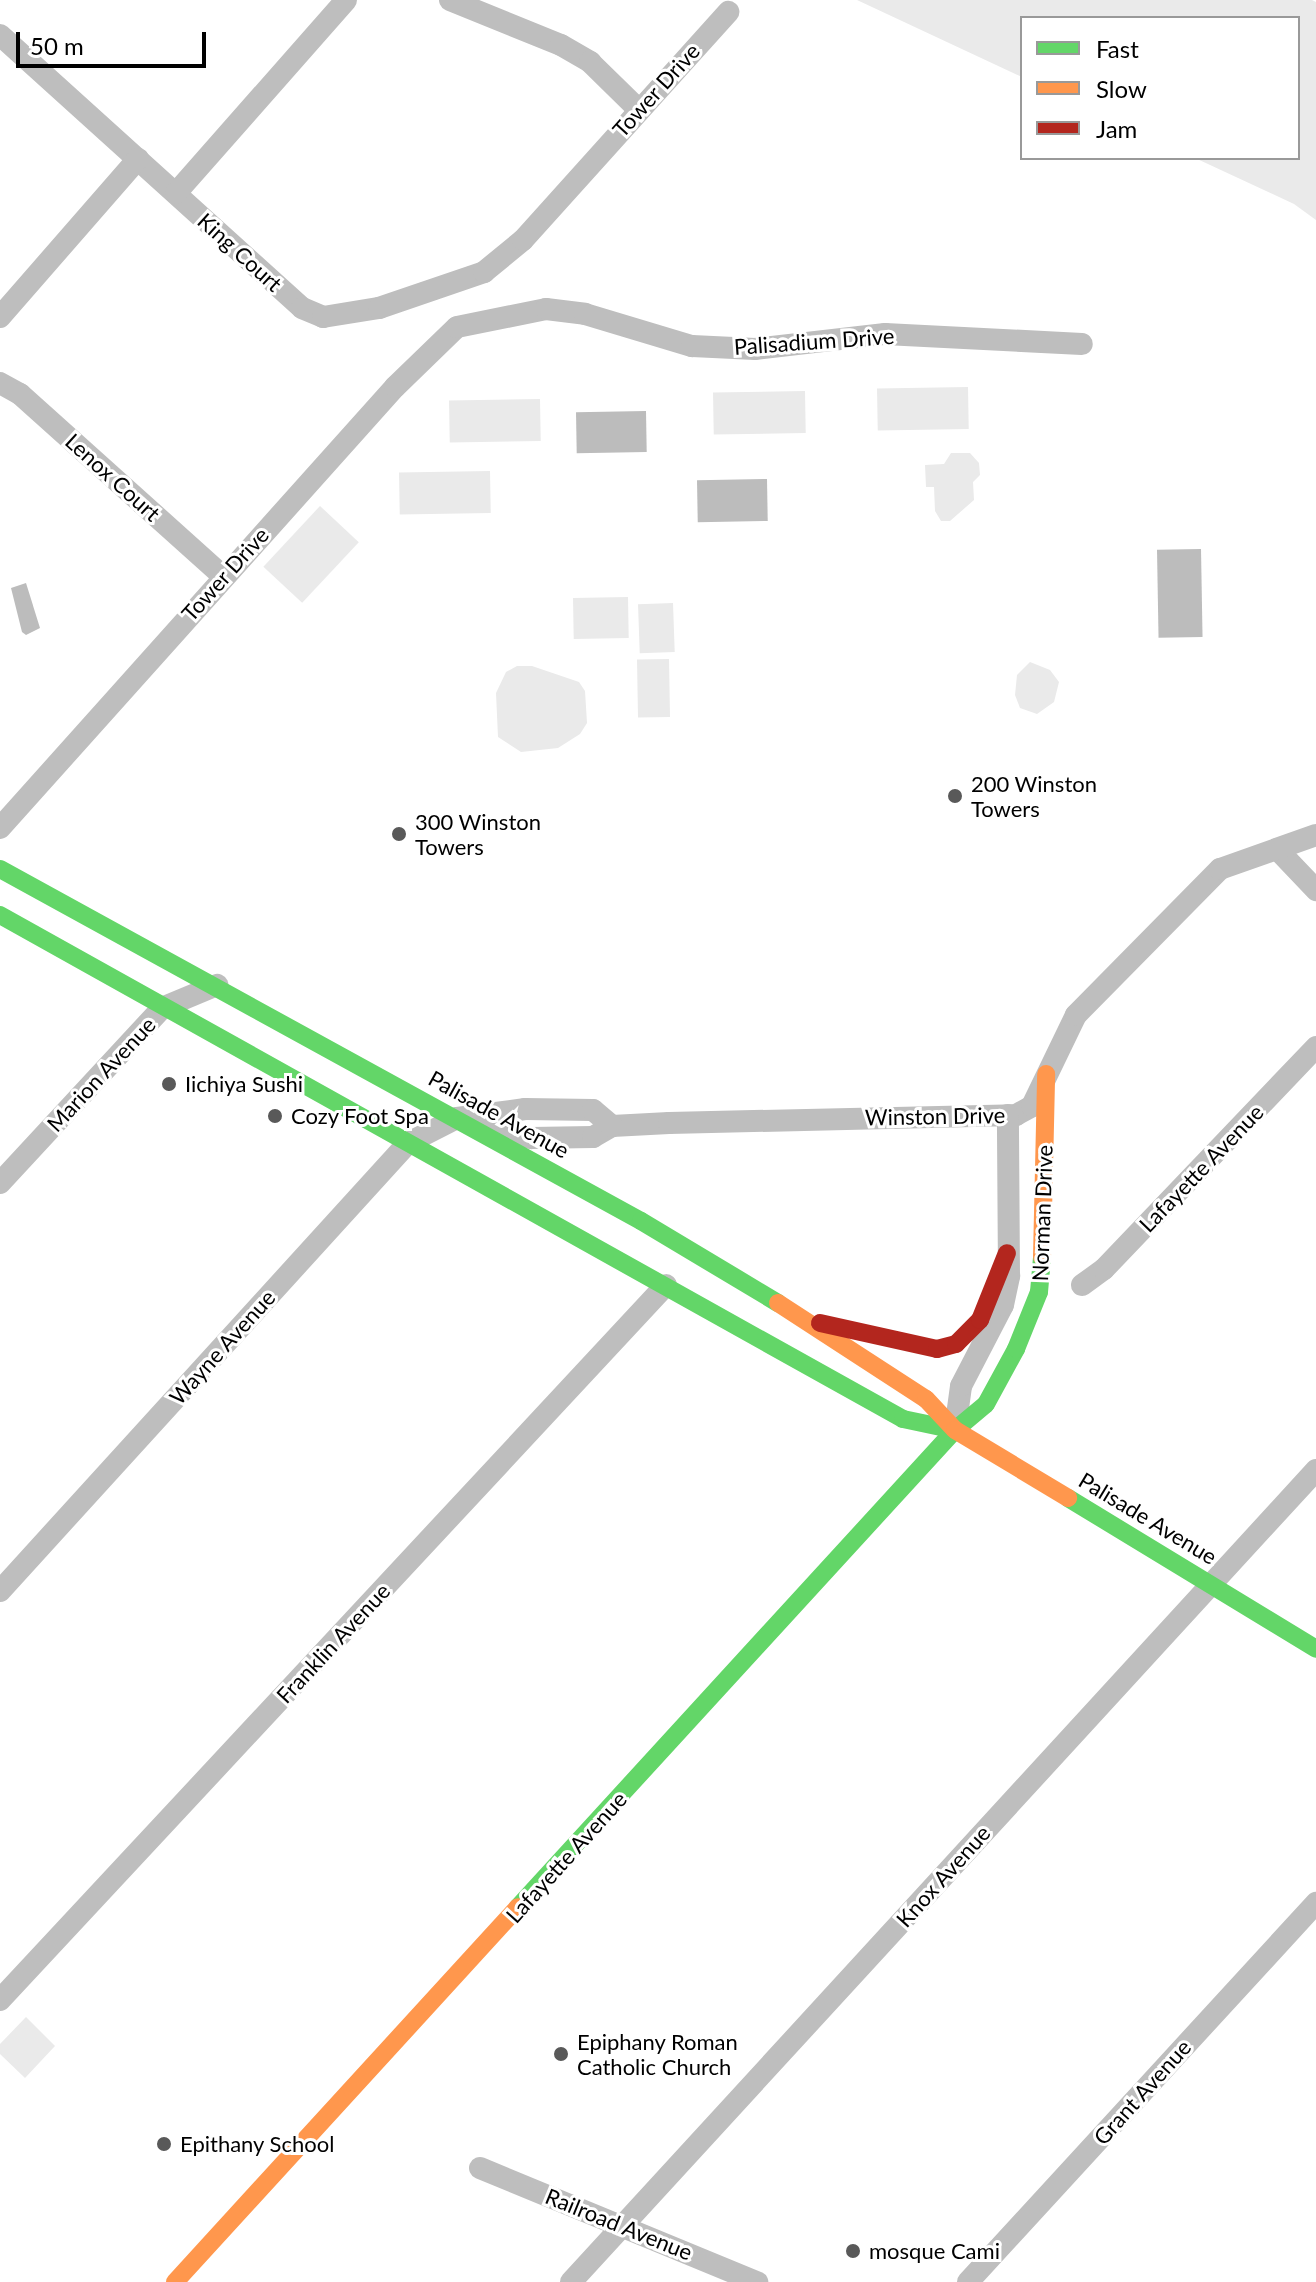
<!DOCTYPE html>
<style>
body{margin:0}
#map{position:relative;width:1316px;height:2282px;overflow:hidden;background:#fff;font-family:Lato,sans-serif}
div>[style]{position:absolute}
.green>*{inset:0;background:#eaeaea;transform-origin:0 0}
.water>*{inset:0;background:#bcbcbc;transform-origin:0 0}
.street>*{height:22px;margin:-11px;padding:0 11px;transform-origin:11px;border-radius:11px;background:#bebebe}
.fast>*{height:18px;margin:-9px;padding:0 9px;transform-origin:9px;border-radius:9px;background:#63d668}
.slow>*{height:18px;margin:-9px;padding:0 9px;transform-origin:9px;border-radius:9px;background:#ff974d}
.jam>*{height:18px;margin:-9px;padding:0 9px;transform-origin:9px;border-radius:9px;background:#b3261e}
.dots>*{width:22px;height:22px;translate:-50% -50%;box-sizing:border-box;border:4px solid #fff;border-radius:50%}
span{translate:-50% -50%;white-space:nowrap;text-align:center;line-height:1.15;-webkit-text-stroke:6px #fff;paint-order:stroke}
.street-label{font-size:22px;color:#000}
.poi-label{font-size:22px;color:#000}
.left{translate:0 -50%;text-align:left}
.legend{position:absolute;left:1020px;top:16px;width:280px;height:144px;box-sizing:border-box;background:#fff;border:2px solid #999;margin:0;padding:10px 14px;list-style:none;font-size:24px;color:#000}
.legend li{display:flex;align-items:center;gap:16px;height:40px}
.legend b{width:40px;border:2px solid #999}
.scale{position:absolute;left:16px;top:32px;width:190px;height:36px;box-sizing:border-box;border:4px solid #000;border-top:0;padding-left:10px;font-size:24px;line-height:28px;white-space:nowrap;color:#000;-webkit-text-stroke:6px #fff;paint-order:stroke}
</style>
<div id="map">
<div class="green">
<i style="clip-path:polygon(857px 0,1312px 0,1316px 2px,1316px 220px,1294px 204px,1195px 158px,1298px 158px,1298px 18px,1022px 18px,1022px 77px)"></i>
<i style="left:968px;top:387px;width:42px;height:91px;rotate:89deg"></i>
<i style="left:805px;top:391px;width:42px;height:92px;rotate:89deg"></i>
<i style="left:540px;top:399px;width:42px;height:91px;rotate:89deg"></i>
<i style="clip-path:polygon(951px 453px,970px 453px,979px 463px,980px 475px,973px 482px,974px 500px,950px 521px,941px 521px,935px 511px,934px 487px,926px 487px,925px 465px,944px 464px)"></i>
<i style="left:490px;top:471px;width:42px;height:91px;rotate:89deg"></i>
<i style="left:320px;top:506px;width:53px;height:83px;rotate:43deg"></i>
<i style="left:628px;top:597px;width:41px;height:55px;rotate:89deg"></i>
<i style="left:673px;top:603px;width:49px;height:35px;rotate:88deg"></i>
<i style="left:669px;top:659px;width:58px;height:32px;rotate:89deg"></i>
<i style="clip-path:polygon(1030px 662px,1050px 670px,1059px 682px,1054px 702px,1037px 714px,1020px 708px,1015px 695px,1017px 675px)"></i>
<i style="clip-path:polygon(532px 666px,579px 682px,585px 691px,587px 723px,580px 734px,558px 748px,521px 752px,498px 737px,496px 693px,506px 672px,517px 666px)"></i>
<i style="clip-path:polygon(26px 2017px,55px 2046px,25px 2078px,0 2054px,0 2044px)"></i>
</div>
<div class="water">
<i style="left:646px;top:411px;width:41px;height:70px;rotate:89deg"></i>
<i style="left:767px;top:479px;width:42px;height:70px;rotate:89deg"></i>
<i style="left:1201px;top:549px;width:88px;height:44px;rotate:89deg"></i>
<i style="clip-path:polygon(26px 583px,40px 628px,26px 635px,22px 632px,11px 588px)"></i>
</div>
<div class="street">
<i style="left:450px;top:0;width:120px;rotate:22.1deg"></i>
<i style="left:561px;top:45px;width:34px;rotate:30deg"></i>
<i style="left:590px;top:62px;width:67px;rotate:44.4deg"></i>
<i style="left:0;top:35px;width:407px;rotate:42.1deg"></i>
<i style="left:302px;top:308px;width:23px;rotate:23deg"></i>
<i style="left:323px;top:317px;width:57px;rotate:-9.1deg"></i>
<i style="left:379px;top:308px;width:111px;rotate:-18.9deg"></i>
<i style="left:484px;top:272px;width:50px;rotate:-39.4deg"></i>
<i style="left:523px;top:240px;width:307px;rotate:-48deg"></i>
<i style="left:176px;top:193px;width:257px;rotate:-48.6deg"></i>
<i style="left:0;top:317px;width:210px;rotate:-48.9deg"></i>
<i style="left:0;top:383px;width:23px;rotate:29deg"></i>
<i style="left:20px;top:394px;width:273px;rotate:41.9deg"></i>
<i style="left:0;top:828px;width:592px;rotate:-48.15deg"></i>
<i style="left:395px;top:387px;width:86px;rotate:-44.1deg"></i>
<i style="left:457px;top:327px;width:91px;rotate:-11.4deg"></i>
<i style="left:546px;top:309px;width:39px;rotate:7deg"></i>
<i style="left:585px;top:314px;width:112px;rotate:16.7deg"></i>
<i style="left:692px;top:346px;width:63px;rotate:2.7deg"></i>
<i style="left:755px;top:349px;width:131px;rotate:-6.6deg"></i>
<i style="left:885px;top:334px;width:197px;rotate:2.9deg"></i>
<i style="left:1277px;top:849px;width:57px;rotate:46.4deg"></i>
<i style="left:485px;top:1126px;width:48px;rotate:14.6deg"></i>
<i style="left:531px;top:1138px;width:62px;rotate:-0.9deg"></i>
<i style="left:593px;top:1137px;width:22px;rotate:-30deg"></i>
<i style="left:612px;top:1126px;width:57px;rotate:-3deg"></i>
<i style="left:669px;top:1123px;width:347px;rotate:-1.3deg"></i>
<i style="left:1016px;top:1115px;width:18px;rotate:-29deg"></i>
<i style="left:1032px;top:1106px;width:101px;rotate:-64.2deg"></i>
<i style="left:1076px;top:1015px;width:205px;rotate:-45.4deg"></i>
<i style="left:1220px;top:869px;width:102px;rotate:-19.5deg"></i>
<i style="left:0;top:1183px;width:238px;rotate:-47.2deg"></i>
<i style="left:162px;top:1008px;width:60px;rotate:-22.7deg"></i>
<i style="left:1082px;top:1285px;width:27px;rotate:-36deg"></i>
<i style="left:1104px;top:1269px;width:307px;rotate:-46.3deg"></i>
<i style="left:955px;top:1430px;width:44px;rotate:-82.2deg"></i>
<i style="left:961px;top:1386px;width:91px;rotate:-62.6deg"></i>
<i style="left:1003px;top:1305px;width:30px;rotate:-78deg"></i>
<i style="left:1009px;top:1276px;width:161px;rotate:-90.4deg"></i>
<i style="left:0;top:1591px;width:606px;rotate:-47.68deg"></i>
<i style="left:408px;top:1143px;width:55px;rotate:-27deg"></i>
<i style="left:457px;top:1118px;width:69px;rotate:-7.5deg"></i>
<i style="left:525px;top:1109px;width:68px;rotate:0.8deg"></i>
<i style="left:593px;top:1110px;width:25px;rotate:40deg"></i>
<i style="left:0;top:2000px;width:977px;rotate:-47.03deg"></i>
<i style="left:480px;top:2168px;width:300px;rotate:22.4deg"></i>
<i style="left:571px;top:2282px;width:1102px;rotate:-47.46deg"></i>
<i style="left:968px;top:2282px;width:515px;rotate:-47.44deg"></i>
</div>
<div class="fast">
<i style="left:0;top:869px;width:731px;rotate:28.77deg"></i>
<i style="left:641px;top:1221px;width:160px;rotate:30.9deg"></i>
<i style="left:0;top:915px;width:1034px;rotate:29.17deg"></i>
<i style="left:903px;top:1419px;width:53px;rotate:11.9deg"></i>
<i style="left:1068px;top:1498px;width:290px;rotate:31.3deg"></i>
<i style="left:518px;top:1907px;width:647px;rotate:-47.51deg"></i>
<i style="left:955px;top:1430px;width:40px;rotate:-40deg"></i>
<i style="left:986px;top:1404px;width:63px;rotate:-61.4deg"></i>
<i style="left:1016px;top:1349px;width:61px;rotate:-68deg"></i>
<i style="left:1039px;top:1292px;width:35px;rotate:-85deg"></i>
</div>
<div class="slow">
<i style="left:1042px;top:1257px;width:183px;rotate:-88.7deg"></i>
<i style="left:778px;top:1303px;width:176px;rotate:33deg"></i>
<i style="left:926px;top:1399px;width:42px;rotate:46.9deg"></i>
<i style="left:955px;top:1430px;width:132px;rotate:31deg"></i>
<i style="left:175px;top:2282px;width:508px;rotate:-47.55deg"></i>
</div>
<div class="jam">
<i style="left:820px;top:1323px;width:120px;rotate:12.5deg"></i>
<i style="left:937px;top:1349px;width:20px;rotate:-15deg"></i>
<i style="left:956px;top:1344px;width:34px;rotate:-45deg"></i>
<i style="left:980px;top:1320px;width:72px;rotate:-68.1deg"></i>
</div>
<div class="dots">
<i style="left:955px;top:796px;background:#595959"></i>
<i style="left:399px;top:834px;background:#595959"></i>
<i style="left:169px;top:1084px;background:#595959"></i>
<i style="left:275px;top:1116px;background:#595959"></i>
<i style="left:561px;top:2054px;background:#595959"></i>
<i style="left:164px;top:2144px;background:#595959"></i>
<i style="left:853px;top:2251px;background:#595959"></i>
</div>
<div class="street-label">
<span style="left:656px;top:90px;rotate:-48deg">Tower Drive</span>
<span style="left:240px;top:252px;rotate:42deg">King Court</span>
<span style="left:814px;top:341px;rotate:-4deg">Palisadium Drive</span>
<span style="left:113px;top:477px;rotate:42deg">Lenox Court</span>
<span style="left:225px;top:574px;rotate:-48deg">Tower Drive</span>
<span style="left:101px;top:1074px;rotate:-47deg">Marion Avenue</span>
<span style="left:499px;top:1114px;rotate:29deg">Palisade Avenue</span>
<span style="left:935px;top:1116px;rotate:-1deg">Winston Drive</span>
<span style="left:1201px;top:1168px;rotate:-46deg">Lafayette Avenue</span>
<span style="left:1042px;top:1213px;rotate:-88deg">Norman Drive</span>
<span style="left:222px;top:1347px;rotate:-48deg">Wayne Avenue</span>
<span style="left:1148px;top:1518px;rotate:31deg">Palisade Avenue</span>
<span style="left:333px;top:1643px;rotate:-47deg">Franklin Avenue</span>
<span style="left:566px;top:1857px;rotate:-48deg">Lafayette Avenue</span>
<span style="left:943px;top:1876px;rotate:-48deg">Knox Avenue</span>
<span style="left:1142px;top:2092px;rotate:-48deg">Grant Avenue</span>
<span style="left:619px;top:2224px;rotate:22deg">Railroad Avenue</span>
</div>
<div class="poi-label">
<span class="left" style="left:971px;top:796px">200 Winston<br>Towers</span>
<span class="left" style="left:415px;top:834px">300 Winston<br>Towers</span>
<span class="left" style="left:185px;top:1084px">Iichiya Sushi</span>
<span class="left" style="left:291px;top:1116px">Cozy Foot Spa</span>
<span class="left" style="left:577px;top:2054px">Epiphany Roman<br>Catholic Church</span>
<span class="left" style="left:180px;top:2144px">Epithany School</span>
<span class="left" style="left:869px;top:2251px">mosque Cami</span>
</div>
<ul class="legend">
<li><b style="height:10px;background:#63d668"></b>Fast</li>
<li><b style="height:10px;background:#ff974d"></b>Slow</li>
<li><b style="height:10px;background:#b3261e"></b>Jam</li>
</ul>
<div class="scale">50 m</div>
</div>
